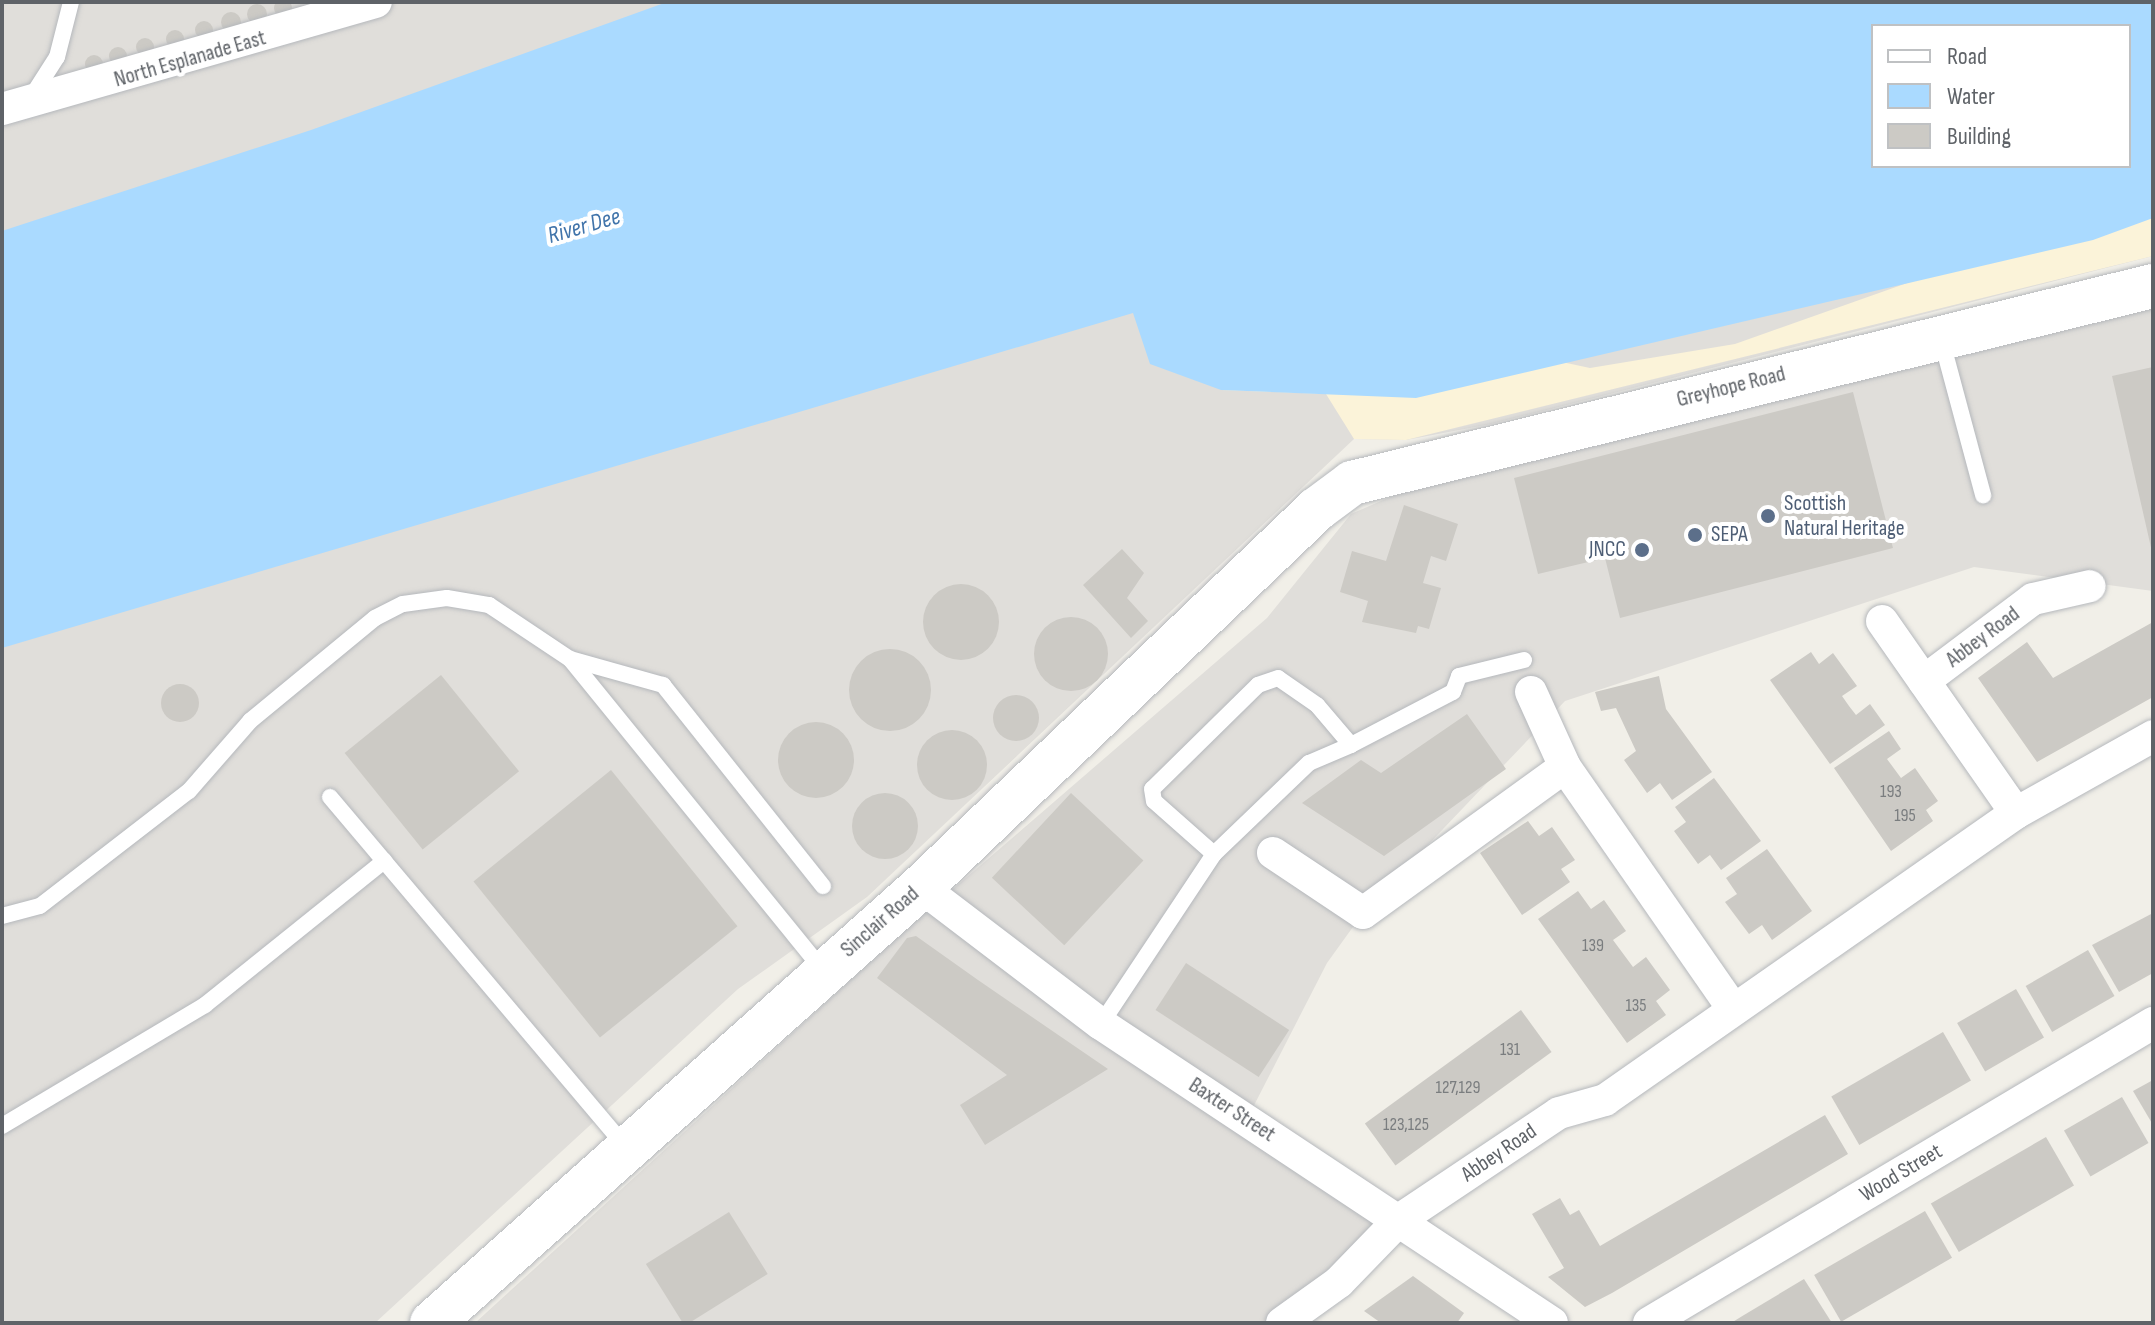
<!DOCTYPE html>
<style>
body{margin:0}
#map{position:relative;width:2155px;height:1325px;overflow:hidden;background:#f1efe8;font-family:"Sofia Sans Condensed",sans-serif}
div>[style]{position:absolute}
.industrial>*{inset:0;background:#e0deda}
.sand>*{inset:0;background:#fbf3d9}
.water>*{inset:0;background:#aadaff}
.building>*{inset:0;background:#cccac5;transform-origin:0 0}
.round{border-radius:50%}
.roads{filter:drop-shadow(0 0 2px #b5b8bc) drop-shadow(0 0 2px #b5b8bc)}
.lane>*{height:16px;margin:-8px;padding:0 8px;transform-origin:8px;border-radius:8px;background:#fff}
.street>*{height:32px;margin:-16px;padding:0 16px;transform-origin:16px;border-radius:16px;background:#fff}
.secondary>*{height:44px;margin:-22px;padding:0 22px;transform-origin:22px;border-radius:22px;background:#fff}
.dots>*{width:22px;height:22px;translate:-50% -50%;box-sizing:border-box;border:4px solid #fff;border-radius:50%}
span{translate:-50% -50%;white-space:nowrap;text-align:center;line-height:1.15;-webkit-text-stroke:8px #fff;paint-order:stroke}
.number-label{font-size:18px;color:#7a7d7f}
.number-label span{-webkit-text-stroke-width:0}
.street-label{font-size:22px;color:#5f6368}
.service-label{font-size:22px;color:#4e5e75}
.left{translate:0 -50%;text-align:left}
.right{translate:-100% -50%;text-align:right}
.water-label{font-size:24px;color:#4174aa;font-style:italic}
.frame{position:absolute;inset:0;border:4px solid #5f6368;pointer-events:none}
.legend{position:absolute;left:1871px;top:24px;width:260px;height:144px;box-sizing:border-box;background:#fff;border:2px solid #bfc1c3;margin:0;padding:10px 14px;list-style:none;font-size:24px;color:#5f6368}
.legend li{display:flex;align-items:center;gap:16px;height:40px}
.legend b{width:40px;border:2px solid #bfc1c3}
</style>
<div id="map">
<div class="industrial">
<i style="clip-path:polygon(evenodd,2px 2px,2153px 2px,2153px 256px,1491px 424px,1406px 440px,1354px 439px,867px 897px,738px 989px,375px 1323px,2px 1323px,2px 2px,1873px 26px,2129px 26px,2129px 166px,1873px 166px,1873px 26px)"></i>
<i style="clip-path:polygon(2153px 307px,2153px 591px,1974px 567px,1565px 701px,1363px 913px,1327px 963px,1247px 1119px,1399px 1220px,1282px 1323px,475px 1323px,901px 934px,1267px 618px,1351px 514px,1450px 471px)"></i>
</div>
<div class="sand">
<i style="clip-path:polygon(2153px 196px,2153px 256px,1406px 440px,1354px 439px,1326px 394px,1221px 390px,1238px 363px,1543px 358px,1590px 368px,1735px 344px)"></i>
</div>
<div class="water">
<i style="clip-path:polygon(evenodd,667px 2px,2153px 2px,2153px 218px,2093px 240px,1416px 398px,1221px 390px,1150px 364px,1133px 313px,2px 648px,2px 231px,311px 130px,667px 2px,1873px 26px,2129px 26px,2129px 166px,1873px 166px,1873px 26px)"></i>
</div>
<div class="building">
<i class="round" style="left:274px;top:-1px;width:18px;height:18px"></i>
<i class="round" style="left:247px;top:4px;width:20px;height:20px"></i>
<i class="round" style="left:221px;top:12px;width:20px;height:20px"></i>
<i class="round" style="left:195px;top:21px;width:18px;height:18px"></i>
<i class="round" style="left:166px;top:30px;width:18px;height:18px"></i>
<i class="round" style="left:136px;top:38px;width:18px;height:18px"></i>
<i class="round" style="left:109px;top:47px;width:18px;height:18px"></i>
<i class="round" style="left:85px;top:55px;width:18px;height:18px"></i>
<i style="clip-path:polygon(2153px 367px,2153px 552px,2152px 552px,2112px 376px)"></i>
<i style="clip-path:polygon(1853px 392px,1893px 548px,1620px 618px,1605px 558px,1538px 574px,1514px 478px)"></i>
<i style="clip-path:polygon(1404px 505px,1458px 524px,1446px 561px,1431px 556px,1423px 583px,1441px 588px,1429px 629px,1418px 626px,1416px 633px,1362px 622px,1368px 601px,1340px 592px,1352px 551px,1386px 561px)"></i>
<i style="clip-path:polygon(1122px 549px,1144px 573px,1127px 598px,1148px 621px,1131px 638px,1083px 585px)"></i>
<i class="round" style="left:923px;top:584px;width:76px;height:76px"></i>
<i class="round" style="left:1034px;top:617px;width:74px;height:74px"></i>
<i style="clip-path:polygon(2153px 622px,2153px 697px,2037px 762px,1978px 678px,2027px 642px,2053px 678px)"></i>
<i class="round" style="left:849px;top:649px;width:82px;height:82px"></i>
<i style="clip-path:polygon(1811px 652px,1819px 664px,1833px 653px,1857px 686px,1842px 696px,1849px 706px,1856px 715px,1870px 704px,1885px 725px,1830px 764px,1770px 680px)"></i>
<i style="left:441px;top:675px;width:124px;height:124px;rotate:51deg"></i>
<i style="clip-path:polygon(1659px 676px,1666px 709px,1712px 772px,1672px 800px,1660px 783px,1647px 793px,1624px 760px,1636px 751px,1616px 708px,1601px 711px,1595px 692px)"></i>
<i class="round" style="left:161px;top:684px;width:38px;height:38px"></i>
<i class="round" style="left:993px;top:695px;width:46px;height:46px"></i>
<i style="clip-path:polygon(1467px 714px,1506px 769px,1384px 856px,1302px 803px,1361px 760px,1381px 773px)"></i>
<i class="round" style="left:778px;top:722px;width:76px;height:76px"></i>
<i class="round" style="left:917px;top:730px;width:70px;height:70px"></i>
<i style="clip-path:polygon(1889px 731px,1901px 749px,1887px 759px,1901px 778px,1915px 768px,1938px 801px,1926px 810px,1933px 821px,1891px 851px,1834px 768px)"></i>
<i style="left:611px;top:770px;width:201px;height:177px;rotate:51deg"></i>
<i style="clip-path:polygon(1714px 778px,1761px 841px,1721px 870px,1710px 855px,1698px 864px,1674px 831px,1686px 822px,1675px 807px)"></i>
<i class="round" style="left:852px;top:793px;width:66px;height:66px"></i>
<i style="left:1071px;top:793px;width:99px;height:116px;rotate:43deg"></i>
<i style="clip-path:polygon(1528px 821px,1539px 836px,1552px 827px,1575px 860px,1561px 869px,1570px 882px,1522px 915px,1480px 853px)"></i>
<i style="clip-path:polygon(1767px 849px,1812px 911px,1772px 940px,1762px 925px,1749px 934px,1725px 902px,1737px 894px,1726px 878px)"></i>
<i style="clip-path:polygon(1578px 891px,1591px 909px,1604px 900px,1626px 931px,1613px 940px,1633px 967px,1646px 957px,1670px 990px,1656px 1001px,1666px 1015px,1627px 1043px,1538px 919px)"></i>
<i style="clip-path:polygon(2153px 913px,2153px 973px,2119px 992px,2092px 945px)"></i>
<i style="clip-path:polygon(916px 936px,978px 980px,1108px 1069px,985px 1145px,960px 1105px,1007px 1075px,877px 978px,907px 938px)"></i>
<i style="left:2088px;top:950px;width:53px;height:72px;rotate:60deg"></i>
<i style="left:1186px;top:963px;width:123px;height:56px;rotate:33deg"></i>
<i style="left:2016px;top:989px;width:56px;height:68px;rotate:60deg"></i>
<i style="left:1521px;top:1010px;width:52px;height:193px;rotate:54deg"></i>
<i style="left:1943px;top:1032px;width:56px;height:129px;rotate:60deg"></i>
<i style="clip-path:polygon(2153px 1080px,2153px 1125px,2133px 1091px)"></i>
<i style="left:2122px;top:1097px;width:53px;height:67px;rotate:60deg"></i>
<i style="clip-path:polygon(1825px 1115px,1848px 1154px,1612px 1293px,1585px 1307px,1548px 1277px,1564px 1268px,1532px 1214px,1560px 1198px,1570px 1215px,1579px 1210px,1600px 1246px)"></i>
<i style="left:2046px;top:1137px;width:56px;height:133px;rotate:60deg"></i>
<i style="left:1925px;top:1211px;width:54px;height:128px;rotate:60deg"></i>
<i style="left:729px;top:1212px;width:73px;height:98px;rotate:58deg"></i>
<i style="clip-path:polygon(1413px 1276px,1464px 1313px,1457px 1323px,1381px 1323px,1364px 1311px)"></i>
<i style="clip-path:polygon(1804px 1279px,1832px 1323px,1731px 1323px,1744px 1315px)"></i>
</div>
<div class="roads">
<div class="lane">
<i style="left:30px;top:99px;width:50px;rotate:-57.3deg"></i>
<i style="left:57px;top:57px;width:57px;rotate:-75.7deg"></i>
<i style="left:1941px;top:338px;width:163px;rotate:75deg"></i>
<i style="left:570px;top:659px;width:402px;rotate:50.9deg"></i>
<i style="left:1351px;top:745px;width:115px;rotate:-27.5deg"></i>
<i style="left:1453px;top:692px;width:17px;rotate:-69deg"></i>
<i style="left:1459px;top:676px;width:67px;rotate:-13.8deg"></i>
<i style="left:330px;top:797px;width:458px;rotate:49.8deg"></i>
<i style="left:2px;top:916px;width:39px;rotate:-15deg"></i>
<i style="left:40px;top:906px;width:188px;rotate:-37.7deg"></i>
<i style="left:189px;top:791px;width:93px;rotate:-48.9deg"></i>
<i style="left:250px;top:721px;width:162px;rotate:-39.5deg"></i>
<i style="left:375px;top:618px;width:31px;rotate:-27deg"></i>
<i style="left:403px;top:604px;width:44px;rotate:-7.8deg"></i>
<i style="left:447px;top:598px;width:43px;rotate:9.5deg"></i>
<i style="left:489px;top:605px;width:97px;rotate:33.7deg"></i>
<i style="left:570px;top:659px;width:97px;rotate:15.6deg"></i>
<i style="left:663px;top:685px;width:257px;rotate:51.5deg"></i>
<i style="left:1101px;top:1024px;width:204px;rotate:-56.4deg"></i>
<i style="left:1214px;top:854px;width:132px;rotate:-43.8deg"></i>
<i style="left:1309px;top:763px;width:46px;rotate:-23.2deg"></i>
<i style="left:1351px;top:745px;width:52px;rotate:-130.4deg"></i>
<i style="left:1317px;top:705px;width:47px;rotate:-145.3deg"></i>
<i style="left:1278px;top:678px;width:21px;rotate:161deg"></i>
<i style="left:1258px;top:685px;width:148px;rotate:135.5deg"></i>
<i style="left:1152px;top:789px;width:12px;rotate:81deg"></i>
<i style="left:1154px;top:801px;width:80px;rotate:41.5deg"></i>
<i style="left:2px;top:1126px;width:236px;rotate:-30.8deg"></i>
<i style="left:205px;top:1005px;width:230px;rotate:-38.8deg"></i>
</div>
<div class="street">
<i style="left:2px;top:109px;width:389px;rotate:-16deg"></i>
<i style="left:1882px;top:621px;width:234px;rotate:55.1deg"></i>
<i style="left:1924px;top:681px;width:136px;rotate:-37deg"></i>
<i style="left:2033px;top:599px;width:58px;rotate:-12.8deg"></i>
<i style="left:1531px;top:692px;width:82px;rotate:65.6deg"></i>
<i style="left:1273px;top:853px;width:108px;rotate:33.7deg"></i>
<i style="left:1363px;top:913px;width:249px;rotate:-35.9deg"></i>
<i style="left:1565px;top:767px;width:292px;rotate:55.2deg"></i>
<i style="left:921px;top:887px;width:226px;rotate:37.3deg"></i>
<i style="left:1101px;top:1024px;width:541px;rotate:33.54deg"></i>
<i style="left:1282px;top:1323px;width:70px;rotate:-35.7deg"></i>
<i style="left:1339px;top:1282px;width:86px;rotate:-45.9deg"></i>
<i style="left:1399px;top:1220px;width:192px;rotate:-33.8deg"></i>
<i style="left:1559px;top:1113px;width:48px;rotate:-15.8deg"></i>
<i style="left:1605px;top:1100px;width:501px;rotate:-34.93deg"></i>
<i style="left:2016px;top:813px;width:157px;rotate:-29.3deg"></i>
<i style="left:1649px;top:1323px;width:587px;rotate:-30.76deg"></i>
</div>
<div class="secondary">
<i style="left:432px;top:1323px;width:655px;rotate:-41.72deg"></i>
<i style="left:921px;top:887px;width:547px;rotate:-43.67deg"></i>
<i style="left:1317px;top:509px;width:44px;rotate:-36.6deg"></i>
<i style="left:1352px;top:483px;width:825px;rotate:-13.82deg"></i>
</div>
</div>
<div class="dots">
<i style="left:1768px;top:516px;background:#5c6f8a"></i>
<i style="left:1695px;top:535px;background:#5c6f8a"></i>
<i style="left:1642px;top:550px;background:#5c6f8a"></i>
</div>
<div class="number-label">
<span style="left:1891px;top:792px">193</span>
<span style="left:1905px;top:816px">195</span>
<span style="left:1593px;top:946px">139</span>
<span style="left:1636px;top:1006px">135</span>
<span style="left:1510px;top:1050px">131</span>
<span style="left:1458px;top:1088px">127,129</span>
<span style="left:1406px;top:1125px">123,125</span>
</div>
<div class="street-label">
<span style="left:190px;top:59px;rotate:-16deg">North Esplanade East</span>
<span style="left:1731px;top:387px;rotate:-14deg">Greyhope Road</span>
<span style="left:1983px;top:637px;rotate:-37deg">Abbey Road</span>
<span style="left:880px;top:922px;rotate:-41deg">Sinclair Road</span>
<span style="left:1232px;top:1110px;rotate:33deg">Baxter Street</span>
<span style="left:1499px;top:1153px;rotate:-34deg">Abbey Road</span>
<span style="left:1901px;top:1173px;rotate:-31deg">Wood Street</span>
</div>
<div class="service-label">
<span class="left" style="left:1784px;top:516px">Scottish<br>Natural Heritage</span>
<span class="left" style="left:1711px;top:535px">SEPA</span>
<span class="right" style="left:1626px;top:550px">JNCC</span>
</div>
<div class="water-label">
<span style="left:584px;top:226px;rotate:-16deg">River Dee</span>
</div>
<div class="frame"></div>
<ul class="legend">
<li><b style="height:10px;background:#fff"></b>Road</li>
<li><b style="height:22px;background:#aadaff"></b>Water</li>
<li><b style="height:22px;background:#cccac5"></b>Building</li>
</ul>
</div>
